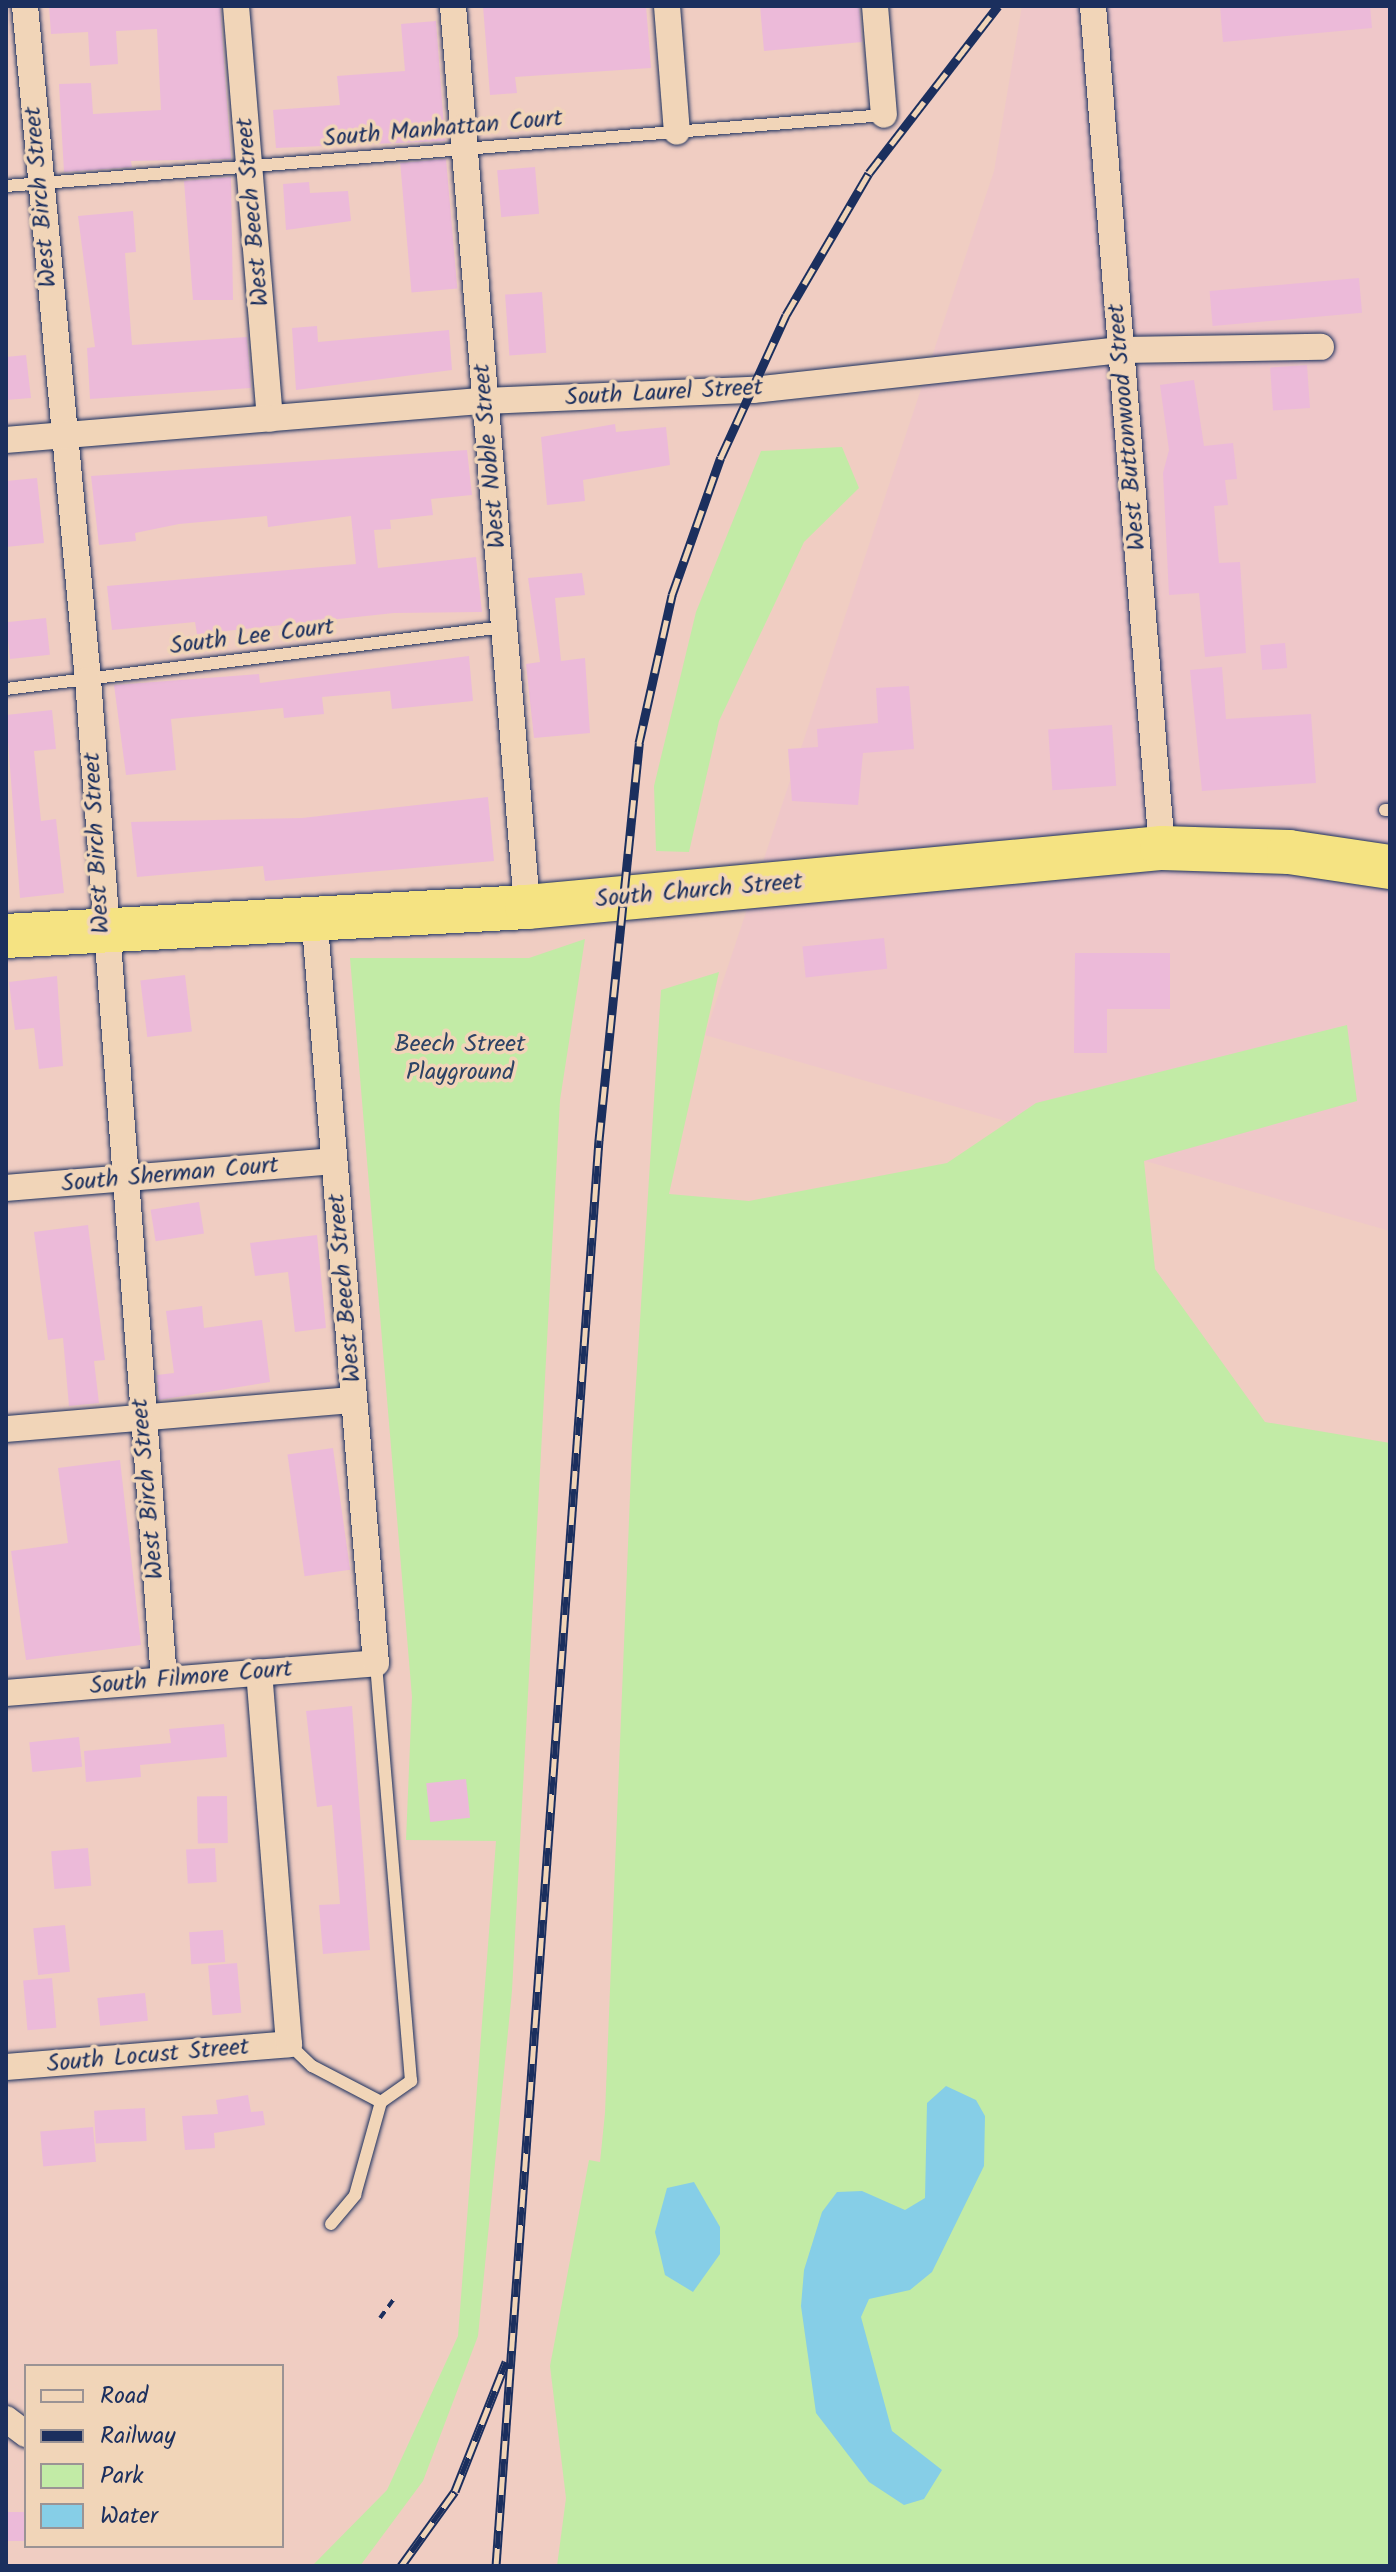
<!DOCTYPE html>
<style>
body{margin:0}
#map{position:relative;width:1396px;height:2572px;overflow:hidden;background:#f0cdc2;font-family:Kalam,sans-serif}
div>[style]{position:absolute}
.built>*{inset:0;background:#efc7c9}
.green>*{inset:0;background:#c2eba6}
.water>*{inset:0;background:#86cee7}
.building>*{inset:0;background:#ecbad9;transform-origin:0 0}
.path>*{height:4px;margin-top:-2px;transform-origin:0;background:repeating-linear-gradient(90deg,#1b2f5e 0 8px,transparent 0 14px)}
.roads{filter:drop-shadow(0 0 2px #1b2f5e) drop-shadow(0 0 2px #1b2f5e)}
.lane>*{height:12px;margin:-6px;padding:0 6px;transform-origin:6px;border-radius:6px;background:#f1d5b8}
.street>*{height:26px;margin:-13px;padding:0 13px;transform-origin:13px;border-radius:13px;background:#f1d5b8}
.highway>*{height:44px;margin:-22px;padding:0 22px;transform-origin:22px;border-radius:22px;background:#f5e382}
.rail>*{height:9px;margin-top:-4.5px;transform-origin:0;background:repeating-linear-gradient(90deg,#f1d5b8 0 18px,#1b2f5e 0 36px);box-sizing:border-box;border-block:2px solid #1b2f5e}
span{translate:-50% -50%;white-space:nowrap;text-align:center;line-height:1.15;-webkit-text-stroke:7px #f1d5b8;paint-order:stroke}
.street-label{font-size:24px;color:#1b2f5e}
.park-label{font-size:24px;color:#2c4265}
.frame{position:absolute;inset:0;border:8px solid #1b2f5e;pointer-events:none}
.legend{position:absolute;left:24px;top:2364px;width:260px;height:184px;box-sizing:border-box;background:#f1d5b8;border:2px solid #9b9394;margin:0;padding:10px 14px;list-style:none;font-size:24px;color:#1b2f5e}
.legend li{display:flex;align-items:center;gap:16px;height:40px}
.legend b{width:40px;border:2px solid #9b9394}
</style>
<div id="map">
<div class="built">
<i style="clip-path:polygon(1022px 6px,1390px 6px,1390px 1231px,705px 1035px,994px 171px)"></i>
</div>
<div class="green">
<i style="clip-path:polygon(842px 447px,859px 488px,804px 542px,719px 721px,689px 852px,656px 851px,654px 786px,696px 612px,761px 451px)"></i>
<i style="clip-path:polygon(585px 939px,560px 1100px,512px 1991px,478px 2336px,423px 2481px,360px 2566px,312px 2566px,387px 2490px,458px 2336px,496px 1841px,406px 1840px,412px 1697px,350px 958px,529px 958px)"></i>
<i style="clip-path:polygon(719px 972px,669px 1194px,749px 1201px,947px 1163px,1036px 1103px,1347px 1025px,1357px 1101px,1144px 1161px,1155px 1269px,1265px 1422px,1390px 1443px,1390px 2566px,557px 2566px,566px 2498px,550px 2366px,589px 2160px,600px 2162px,605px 2113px,632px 1446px,661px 990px)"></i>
</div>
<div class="water">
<i style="clip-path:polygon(946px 2086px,976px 2100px,985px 2116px,984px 2166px,932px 2272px,910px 2290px,869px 2299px,861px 2317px,892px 2431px,942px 2470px,924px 2499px,904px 2505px,869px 2482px,816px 2413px,801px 2306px,804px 2270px,822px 2212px,837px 2192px,862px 2191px,905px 2210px,925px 2198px,927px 2103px)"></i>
<i style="clip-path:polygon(694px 2182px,720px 2227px,720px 2254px,693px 2292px,665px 2275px,655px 2232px,667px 2188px)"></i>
</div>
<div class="building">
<i style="clip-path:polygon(49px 6px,220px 6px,231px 159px,131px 161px,132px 167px,64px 172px,59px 84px,91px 83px,93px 114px,161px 110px,157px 29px,116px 31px,118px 64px,90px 66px,88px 32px,51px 34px)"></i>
<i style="clip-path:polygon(483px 6px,646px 6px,651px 68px,515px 77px,517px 93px,490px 95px)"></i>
<i style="clip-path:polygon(760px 6px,859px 6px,862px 42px,764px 51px)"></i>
<i style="clip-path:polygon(1220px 6px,1370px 6px,1372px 28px,1223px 42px)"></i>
<i style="clip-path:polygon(436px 21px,445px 141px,276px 148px,273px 110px,340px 105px,337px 76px,405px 71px,401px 24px)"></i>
<i style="left:446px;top:159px;width:130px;height:46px;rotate:85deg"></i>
<i style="left:535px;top:167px;width:47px;height:38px;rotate:85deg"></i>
<i style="clip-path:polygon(231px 177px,233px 300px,193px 300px,184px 181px)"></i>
<i style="clip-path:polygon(309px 182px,310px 193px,348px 191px,351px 221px,286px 230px,283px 184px)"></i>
<i style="clip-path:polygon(133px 211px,136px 252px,125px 253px,132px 345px,247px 337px,251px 388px,90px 399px,87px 348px,95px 347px,78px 216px)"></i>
<i style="left:1359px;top:278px;width:35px;height:150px;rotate:85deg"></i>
<i style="left:542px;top:292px;width:61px;height:37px;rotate:86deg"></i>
<i style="clip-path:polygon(317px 326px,318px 342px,449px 330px,452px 370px,296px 390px,292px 328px)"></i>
<i style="clip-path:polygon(26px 355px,31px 398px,6px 400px,6px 357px)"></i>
<i style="left:1307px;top:365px;width:43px;height:37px;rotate:86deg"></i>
<i style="clip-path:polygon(1194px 380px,1204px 446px,1233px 443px,1237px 479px,1225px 480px,1228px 505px,1214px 506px,1219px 563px,1240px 562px,1246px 653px,1205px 657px,1199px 593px,1169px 595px,1163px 473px,1169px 450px,1160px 385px)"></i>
<i style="clip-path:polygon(615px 424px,616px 432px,666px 427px,670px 465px,583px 480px,585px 501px,547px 505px,541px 437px)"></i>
<i style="clip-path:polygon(467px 450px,472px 495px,431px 499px,433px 515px,390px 520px,391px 529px,374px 530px,378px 568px,476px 557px,482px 612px,394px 613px,197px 634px,195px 622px,112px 630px,107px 586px,356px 564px,351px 516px,268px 527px,267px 516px,179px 524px,135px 533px,136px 541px,99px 545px,91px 476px)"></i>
<i style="clip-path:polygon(37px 478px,44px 543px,6px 547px,6px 481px)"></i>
<i style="clip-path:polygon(582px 573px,585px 595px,555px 598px,561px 661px,585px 658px,590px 733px,534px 738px,526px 664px,540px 662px,528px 578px)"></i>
<i style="left:46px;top:618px;width:37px;height:40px;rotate:84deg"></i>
<i style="left:1285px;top:643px;width:25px;height:25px;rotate:85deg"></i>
<i style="clip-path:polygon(469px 656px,473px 701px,392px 709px,390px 691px,322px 697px,324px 714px,284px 718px,283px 708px,171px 719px,176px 770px,126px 775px,114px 685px,259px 674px,260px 683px)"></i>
<i style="clip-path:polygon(1222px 667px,1226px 719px,1311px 714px,1316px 783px,1202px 791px,1190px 670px)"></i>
<i style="clip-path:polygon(909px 686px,914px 749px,863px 753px,858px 805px,792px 801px,788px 749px,818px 747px,817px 729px,878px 723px,876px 688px)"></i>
<i style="clip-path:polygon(52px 710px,56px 749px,34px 751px,41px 821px,56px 819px,64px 893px,20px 898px,6px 715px)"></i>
<i style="left:1112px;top:725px;width:61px;height:64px;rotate:86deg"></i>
<i style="clip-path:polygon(488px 797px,494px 861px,265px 881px,263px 866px,137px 877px,131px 822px,302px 818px)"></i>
<i style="left:884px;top:938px;width:31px;height:82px;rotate:84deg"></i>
<i style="clip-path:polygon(1075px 953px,1170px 953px,1170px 1009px,1107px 1009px,1107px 1053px,1074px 1053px)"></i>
<i style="left:185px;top:975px;width:57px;height:45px;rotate:83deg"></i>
<i style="clip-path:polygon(57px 976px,63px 1066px,39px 1069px,34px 1028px,15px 1030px,9px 982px)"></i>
<i style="left:199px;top:1202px;width:32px;height:49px;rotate:81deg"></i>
<i style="clip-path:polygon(88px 1225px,105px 1360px,94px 1361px,99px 1403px,69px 1406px,63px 1338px,48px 1340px,34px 1232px)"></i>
<i style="clip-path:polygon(317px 1235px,326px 1328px,295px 1332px,288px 1272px,255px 1276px,250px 1243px)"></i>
<i style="clip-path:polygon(202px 1306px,204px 1328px,262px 1320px,270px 1382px,159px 1400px,157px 1375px,174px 1373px,166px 1311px)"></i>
<i style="left:333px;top:1448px;width:123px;height:46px;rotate:82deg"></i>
<i style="clip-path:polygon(120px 1460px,141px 1645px,26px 1660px,11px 1551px,68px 1543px,58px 1468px)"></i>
<i style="clip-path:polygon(352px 1706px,370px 1950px,323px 1954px,319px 1905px,340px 1904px,332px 1805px,317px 1807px,306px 1711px)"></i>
<i style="clip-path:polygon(224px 1724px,227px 1757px,140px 1765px,141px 1777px,86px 1782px,84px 1751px,171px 1743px,169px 1729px)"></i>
<i style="left:79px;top:1737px;width:30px;height:50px;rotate:84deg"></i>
<i style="left:466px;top:1779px;width:39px;height:40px;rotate:84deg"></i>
<i style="left:227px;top:1796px;width:47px;height:30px;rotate:89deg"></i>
<i style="left:88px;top:1848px;width:38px;height:37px;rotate:85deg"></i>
<i style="left:215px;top:1848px;width:34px;height:29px;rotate:87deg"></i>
<i style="left:65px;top:1925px;width:47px;height:32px;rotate:84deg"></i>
<i style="left:223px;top:1930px;width:32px;height:34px;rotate:86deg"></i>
<i style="left:237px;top:1963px;width:50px;height:29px;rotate:85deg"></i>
<i style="left:52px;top:1978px;width:50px;height:29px;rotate:85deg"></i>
<i style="left:145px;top:1993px;width:28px;height:48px;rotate:84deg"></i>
<i style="clip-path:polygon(248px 2095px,251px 2112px,263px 2111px,265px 2125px,214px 2133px,215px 2148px,185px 2150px,182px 2116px,218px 2114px,216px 2100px)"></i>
<i style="left:145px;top:2108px;width:33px;height:51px;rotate:87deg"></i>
<i style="left:93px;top:2127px;width:35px;height:53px;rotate:85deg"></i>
<i style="left:7px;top:2512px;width:19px;height:29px"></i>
</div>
<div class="path">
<i style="left:380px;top:2318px;width:24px;rotate:-54deg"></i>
</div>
<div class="roads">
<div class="lane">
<i style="left:6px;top:186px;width:881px;rotate:-4.62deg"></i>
<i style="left:6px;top:689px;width:502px;rotate:-7.1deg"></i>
<i style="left:1385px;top:810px;width:5px"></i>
<i style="left:289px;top:2044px;width:32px;rotate:44deg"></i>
<i style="left:312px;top:2066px;width:78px;rotate:27.6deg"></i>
<i style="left:381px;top:2102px;width:37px;rotate:-35deg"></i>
<i style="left:411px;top:2081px;width:419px;rotate:-94.8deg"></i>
<i style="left:331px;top:2224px;width:38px;rotate:-50deg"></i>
<i style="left:355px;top:2195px;width:97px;rotate:-74.4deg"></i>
</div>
<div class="street">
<i style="left:25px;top:6px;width:677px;rotate:84.66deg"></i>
<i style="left:88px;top:680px;width:1003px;rotate:85.65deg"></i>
<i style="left:236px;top:6px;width:414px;rotate:85.3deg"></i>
<i style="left:453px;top:6px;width:904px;rotate:85.3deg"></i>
<i style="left:667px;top:6px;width:126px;rotate:85.5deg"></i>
<i style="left:875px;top:6px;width:109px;rotate:85.3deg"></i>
<i style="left:1093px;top:6px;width:845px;rotate:85.32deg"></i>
<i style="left:6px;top:440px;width:481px;rotate:-4.7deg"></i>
<i style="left:485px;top:401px;width:268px;rotate:-2.4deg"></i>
<i style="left:753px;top:390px;width:370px;rotate:-6.2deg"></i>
<i style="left:1121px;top:350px;width:200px;rotate:-0.9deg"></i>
<i style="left:6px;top:1188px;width:329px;rotate:-4.7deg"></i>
<i style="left:6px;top:1429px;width:349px;rotate:-4.8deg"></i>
<i style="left:6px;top:1693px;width:371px;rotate:-4.6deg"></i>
<i style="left:376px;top:1663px;width:752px;rotate:-94.73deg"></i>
<i style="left:6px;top:2067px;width:284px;rotate:-4.6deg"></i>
<i style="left:289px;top:2044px;width:373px;rotate:-94.6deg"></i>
<i style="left:6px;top:2419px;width:25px;rotate:37deg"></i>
</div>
<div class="highway">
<i style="left:6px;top:936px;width:522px;rotate:-3.19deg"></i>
<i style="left:527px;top:907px;width:638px;rotate:-5.31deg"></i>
<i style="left:1162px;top:848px;width:127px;rotate:1.8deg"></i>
<i style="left:1289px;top:852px;width:102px;rotate:8.4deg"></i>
</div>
</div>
<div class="rail">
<i style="left:401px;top:2566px;width:92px;rotate:-54.2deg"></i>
<i style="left:455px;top:2491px;width:139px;rotate:-68.4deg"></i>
<i style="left:496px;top:2566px;width:1430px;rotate:-85.87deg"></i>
<i style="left:599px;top:1140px;width:399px;rotate:-84.2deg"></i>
<i style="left:639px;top:743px;width:152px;rotate:-77.4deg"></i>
<i style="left:672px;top:595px;width:146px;rotate:-70.5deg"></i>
<i style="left:721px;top:457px;width:156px;rotate:-65.4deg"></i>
<i style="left:786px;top:315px;width:164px;rotate:-59.7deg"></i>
<i style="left:869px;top:173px;width:211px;rotate:-52.3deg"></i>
</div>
<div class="street-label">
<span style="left:443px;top:129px;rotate:-5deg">South Manhattan Court</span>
<span style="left:41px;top:197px;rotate:-95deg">West Birch Street</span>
<span style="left:253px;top:212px;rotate:-95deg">West Beech Street</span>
<span style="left:664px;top:393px;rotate:-3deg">South Laurel Street</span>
<span style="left:1127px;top:427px;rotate:-95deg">West Buttonwood Street</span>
<span style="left:490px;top:456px;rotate:-95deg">West Noble Street</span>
<span style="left:252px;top:637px;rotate:-7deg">South Lee Court</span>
<span style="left:97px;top:843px;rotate:-93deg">West Birch Street</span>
<span style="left:699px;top:891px;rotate:-5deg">South Church Street</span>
<span style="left:170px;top:1175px;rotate:-5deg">South Sherman Court</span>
<span style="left:345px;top:1288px;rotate:-95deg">West Beech Street</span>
<span style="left:148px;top:1489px;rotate:-95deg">West Birch Street</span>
<span style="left:191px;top:1678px;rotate:-5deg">South Filmore Court</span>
<span style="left:148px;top:2056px;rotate:-5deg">South Locust Street</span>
</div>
<div class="park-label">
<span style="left:460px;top:1059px">Beech Street<br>Playground</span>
</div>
<div class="frame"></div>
<ul class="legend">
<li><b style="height:10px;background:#f1d5b8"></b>Road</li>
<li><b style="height:10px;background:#1b2f5e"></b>Railway</li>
<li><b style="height:22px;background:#c2eba6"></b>Park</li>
<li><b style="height:22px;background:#86cee7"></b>Water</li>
</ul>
</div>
